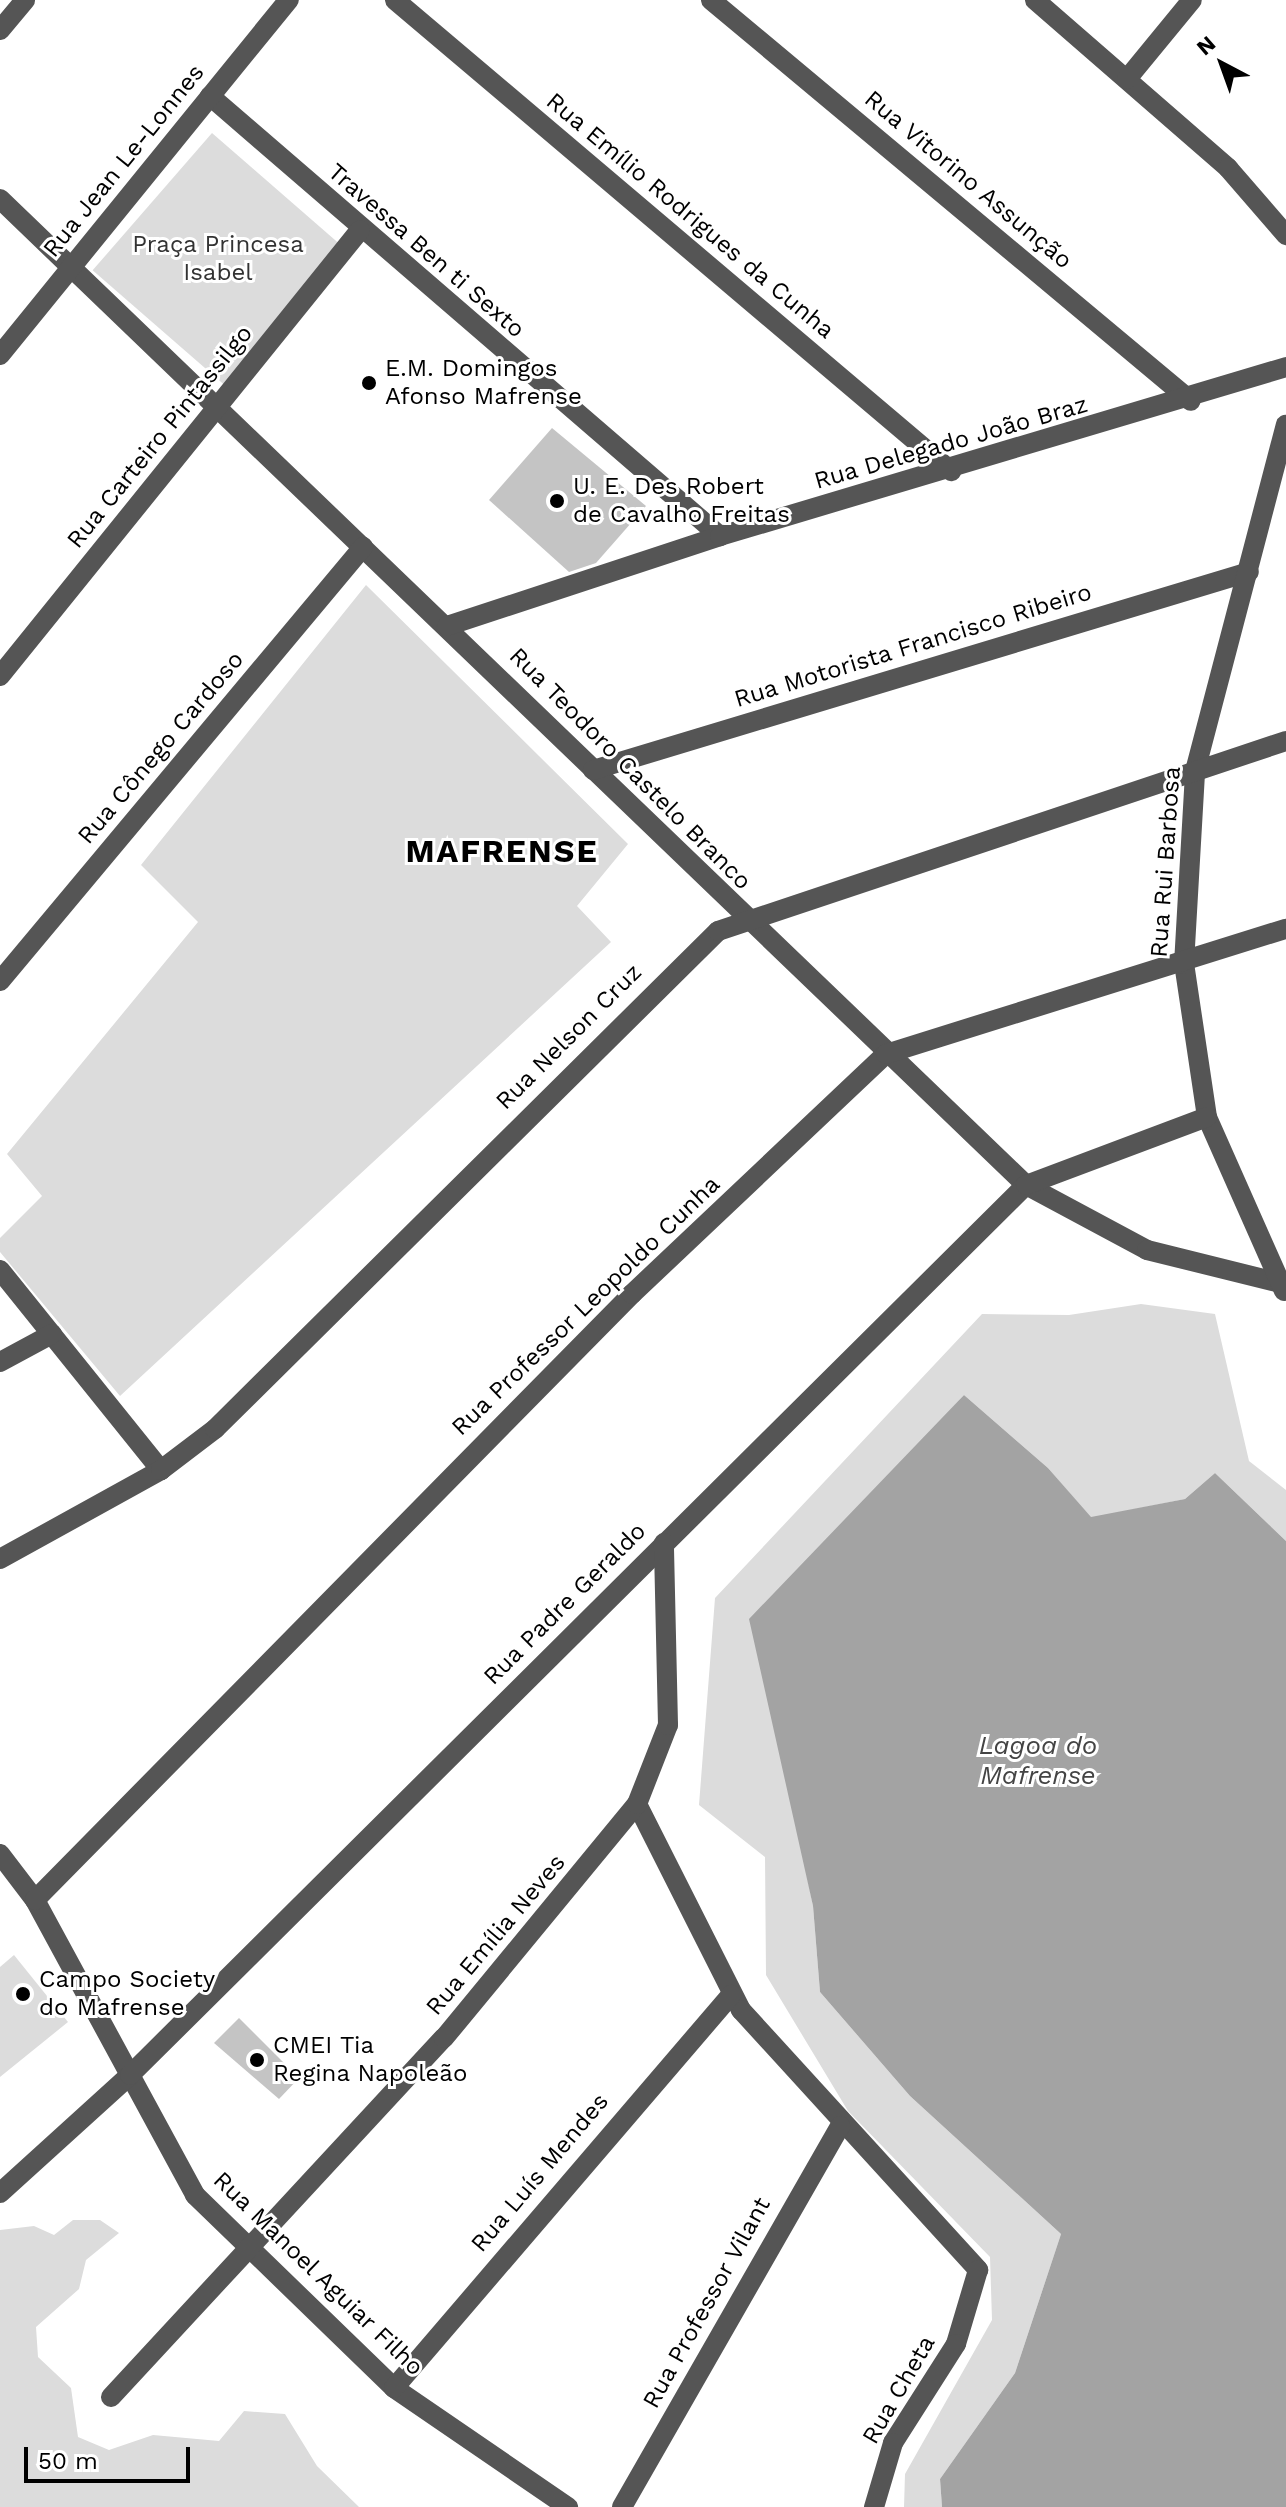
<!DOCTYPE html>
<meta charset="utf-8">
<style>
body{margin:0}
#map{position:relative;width:1286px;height:2507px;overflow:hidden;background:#fff;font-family:"Work Sans",sans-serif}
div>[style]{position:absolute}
.green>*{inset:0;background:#dcdcdc;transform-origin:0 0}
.water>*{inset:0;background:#a3a3a3}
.building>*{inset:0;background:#c4c4c4}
.minor>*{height:20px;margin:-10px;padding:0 10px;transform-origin:10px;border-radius:10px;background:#555}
.dots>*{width:22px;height:22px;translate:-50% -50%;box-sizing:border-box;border:4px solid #fff;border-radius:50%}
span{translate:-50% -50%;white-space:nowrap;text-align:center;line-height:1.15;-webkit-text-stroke:6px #fff;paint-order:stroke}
.street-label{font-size:24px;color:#000}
.park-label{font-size:24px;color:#333}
.poi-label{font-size:24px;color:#000}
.left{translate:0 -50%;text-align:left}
.water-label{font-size:26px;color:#444;font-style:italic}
.district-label{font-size:32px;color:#000;font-weight:700;letter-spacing:2px}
.north{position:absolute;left:1182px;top:24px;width:80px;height:80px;-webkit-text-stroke:6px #fff;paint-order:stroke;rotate:319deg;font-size:22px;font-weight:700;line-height:32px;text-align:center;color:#000}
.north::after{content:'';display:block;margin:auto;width:28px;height:36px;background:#000;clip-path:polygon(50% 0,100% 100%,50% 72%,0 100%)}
.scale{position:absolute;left:24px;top:2447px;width:166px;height:36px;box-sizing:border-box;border:4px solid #000;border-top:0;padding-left:10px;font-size:24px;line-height:28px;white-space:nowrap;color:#000;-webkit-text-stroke:6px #fff;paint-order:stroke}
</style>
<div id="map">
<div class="green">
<i style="left:212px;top:133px;width:174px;height:182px;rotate:41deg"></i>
<i style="clip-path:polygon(366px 585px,628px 844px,577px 906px,611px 942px,120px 1396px,0 1252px,0 1238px,42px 1196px,7px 1154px,198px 922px,141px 865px)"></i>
<i style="clip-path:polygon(1141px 1304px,1215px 1314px,1249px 1461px,1286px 1490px,1286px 1541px,1215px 1473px,1185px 1499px,1091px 1518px,1048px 1468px,964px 1395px,873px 1495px,788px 1781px,813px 1906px,820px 1992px,910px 2096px,1061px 2234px,1015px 2373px,940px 2479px,942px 2507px,904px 2507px,905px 2474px,992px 2320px,990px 2257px,848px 2111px,766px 1975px,765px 1857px,699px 1805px,715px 1598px,982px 1314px,1069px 1315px)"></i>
<i style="clip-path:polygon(14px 1955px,68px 2022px,0 2077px,0 1967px)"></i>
<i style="clip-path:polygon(73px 2220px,100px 2220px,119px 2233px,86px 2260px,79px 2289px,36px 2327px,38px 2357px,71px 2388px,78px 2437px,109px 2450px,153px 2435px,219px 2441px,244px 2411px,285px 2414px,317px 2466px,359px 2507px,0 2507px,0 2230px,34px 2226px,54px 2235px)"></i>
</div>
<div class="water">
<i style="clip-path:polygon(964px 1395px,1048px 1468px,1091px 1517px,1185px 1499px,1215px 1473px,1286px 1541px,1286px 2507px,942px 2507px,940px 2479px,1015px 2373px,1061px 2234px,910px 2096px,820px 1992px,813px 1906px,749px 1619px)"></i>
</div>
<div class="building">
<i style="clip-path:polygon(552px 428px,646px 506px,596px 563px,569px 572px,489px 500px)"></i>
<i style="clip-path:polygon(239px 2018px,299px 2078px,279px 2099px,214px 2043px)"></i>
</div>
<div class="minor">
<i style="left:395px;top:0;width:729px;rotate:40.27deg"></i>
<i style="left:711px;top:0;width:625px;rotate:39.88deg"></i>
<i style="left:1035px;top:0;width:256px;rotate:41deg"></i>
<i style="left:1228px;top:168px;width:89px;rotate:49.1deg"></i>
<i style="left:0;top:30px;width:39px;rotate:-50deg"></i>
<i style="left:1127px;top:79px;width:102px;rotate:-50.6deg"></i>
<i style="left:210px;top:96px;width:674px;rotate:40.79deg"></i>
<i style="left:0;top:199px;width:1423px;rotate:43.86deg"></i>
<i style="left:1026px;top:1185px;width:137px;rotate:28.2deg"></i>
<i style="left:1147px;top:1250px;width:137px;rotate:13.9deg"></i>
<i style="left:0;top:355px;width:458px;rotate:-50.9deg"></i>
<i style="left:447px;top:626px;width:287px;rotate:-18.2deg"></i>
<i style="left:720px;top:536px;width:591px;rotate:-16.62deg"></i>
<i style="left:0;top:676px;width:573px;rotate:-51.09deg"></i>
<i style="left:593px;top:770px;width:685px;rotate:-16.8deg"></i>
<i style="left:0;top:981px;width:566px;rotate:-50.09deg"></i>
<i style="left:0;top:1270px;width:257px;rotate:51.2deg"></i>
<i style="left:1284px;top:1291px;width:190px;rotate:-113.9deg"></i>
<i style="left:1207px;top:1117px;width:155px;rotate:-98.5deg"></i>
<i style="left:1184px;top:964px;width:193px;rotate:-86.7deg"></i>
<i style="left:1195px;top:771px;width:358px;rotate:-75.3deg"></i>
<i style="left:0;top:1362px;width:59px;rotate:-28.3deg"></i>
<i style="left:0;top:1559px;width:184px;rotate:-28.9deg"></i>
<i style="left:161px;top:1470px;width:68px;rotate:-37.2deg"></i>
<i style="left:215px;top:1429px;width:708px;rotate:-44.71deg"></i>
<i style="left:718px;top:931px;width:599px;rotate:-18.5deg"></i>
<i style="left:637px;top:1804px;width:231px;rotate:63.2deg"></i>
<i style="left:741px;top:2010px;width:352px;rotate:47.6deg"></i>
<i style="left:978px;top:2270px;width:77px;rotate:106.6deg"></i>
<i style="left:956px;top:2344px;width:117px;rotate:122.5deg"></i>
<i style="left:893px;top:2443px;width:67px;rotate:106.5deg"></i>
<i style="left:0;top:1854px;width:58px;rotate:52.7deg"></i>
<i style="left:35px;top:1900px;width:336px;rotate:61.5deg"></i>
<i style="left:195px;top:2195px;width:277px;rotate:44.1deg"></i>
<i style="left:394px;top:2388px;width:211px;rotate:34.4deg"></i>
<i style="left:35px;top:1900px;width:851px;rotate:-45.43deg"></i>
<i style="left:632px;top:1294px;width:349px;rotate:-43.4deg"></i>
<i style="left:886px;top:1054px;width:419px;rotate:-17.4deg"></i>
<i style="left:0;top:2193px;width:176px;rotate:-42.2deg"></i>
<i style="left:130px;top:2075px;width:1263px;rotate:-44.81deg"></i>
<i style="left:1026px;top:1185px;width:193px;rotate:-20.6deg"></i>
<i style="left:394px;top:2388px;width:518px;rotate:-49.39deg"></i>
<i style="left:111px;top:2397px;width:490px;rotate:-47.2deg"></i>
<i style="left:444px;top:2038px;width:303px;rotate:-50.5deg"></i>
<i style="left:637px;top:1804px;width:85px;rotate:-68.6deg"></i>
<i style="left:668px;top:1725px;width:182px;rotate:-91.3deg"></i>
<i style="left:622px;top:2507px;width:439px;rotate:-60.2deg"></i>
</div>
<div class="dots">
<i style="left:369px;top:383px;background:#000"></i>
<i style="left:557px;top:501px;background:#000"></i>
<i style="left:23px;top:1994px;background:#000"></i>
<i style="left:257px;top:2060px;background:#000"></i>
</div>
<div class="street-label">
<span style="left:124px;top:161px;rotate:-51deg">Rua Jean Le-Lonnes</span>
<span style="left:968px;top:180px;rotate:40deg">Rua Vitorino Assunção</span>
<span style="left:690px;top:216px;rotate:40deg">Rua Emílio Rodrigues da Cunha</span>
<span style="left:426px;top:251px;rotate:41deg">Travessa Ben ti Sexto</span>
<span style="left:160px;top:437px;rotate:-51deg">Rua Carteiro Pintassilgo</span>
<span style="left:951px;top:443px;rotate:-16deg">Rua Delegado João Braz</span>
<span style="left:913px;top:646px;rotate:-17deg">Rua Motorista Francisco Ribeiro</span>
<span style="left:161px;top:748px;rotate:-50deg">Rua Cônego Cardoso</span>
<span style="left:630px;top:769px;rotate:45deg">Rua Teodoro Castelo Branco</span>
<span style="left:1166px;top:862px;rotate:-86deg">Rua Rui Barbosa</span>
<span style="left:569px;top:1037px;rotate:-45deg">Rua Nelson Cruz</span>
<span style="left:586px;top:1306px;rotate:-44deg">Rua Professor Leopoldo Cunha</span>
<span style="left:565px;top:1604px;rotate:-45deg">Rua Padre Geraldo</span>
<span style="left:496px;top:1935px;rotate:-50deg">Rua Emília Neves</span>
<span style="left:540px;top:2173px;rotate:-50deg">Rua Luís Mendes</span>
<span style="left:318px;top:2274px;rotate:44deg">Rua Manoel Aguiar Filho</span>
<span style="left:707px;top:2303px;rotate:-61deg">Rua Professor Vilant</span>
<span style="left:899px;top:2390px;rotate:-60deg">Rua Cheta</span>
</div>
<div class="park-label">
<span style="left:218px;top:259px">Praça Princesa<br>Isabel</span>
</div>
<div class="poi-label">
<span class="left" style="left:385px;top:383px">E.M. Domingos<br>Afonso Mafrense</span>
<span class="left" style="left:573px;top:501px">U. E. Des Robert<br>de Cavalho Freitas</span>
<span class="left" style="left:39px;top:1994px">Campo Society<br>do Mafrense</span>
<span class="left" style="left:273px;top:2060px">CMEI Tia<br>Regina Napoleão</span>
</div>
<div class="water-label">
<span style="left:1038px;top:1761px">Lagoa do<br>Mafrense</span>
</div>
<div class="district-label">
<span style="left:502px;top:851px">MAFRENSE</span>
</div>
<div class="north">N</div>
<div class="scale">50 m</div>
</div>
